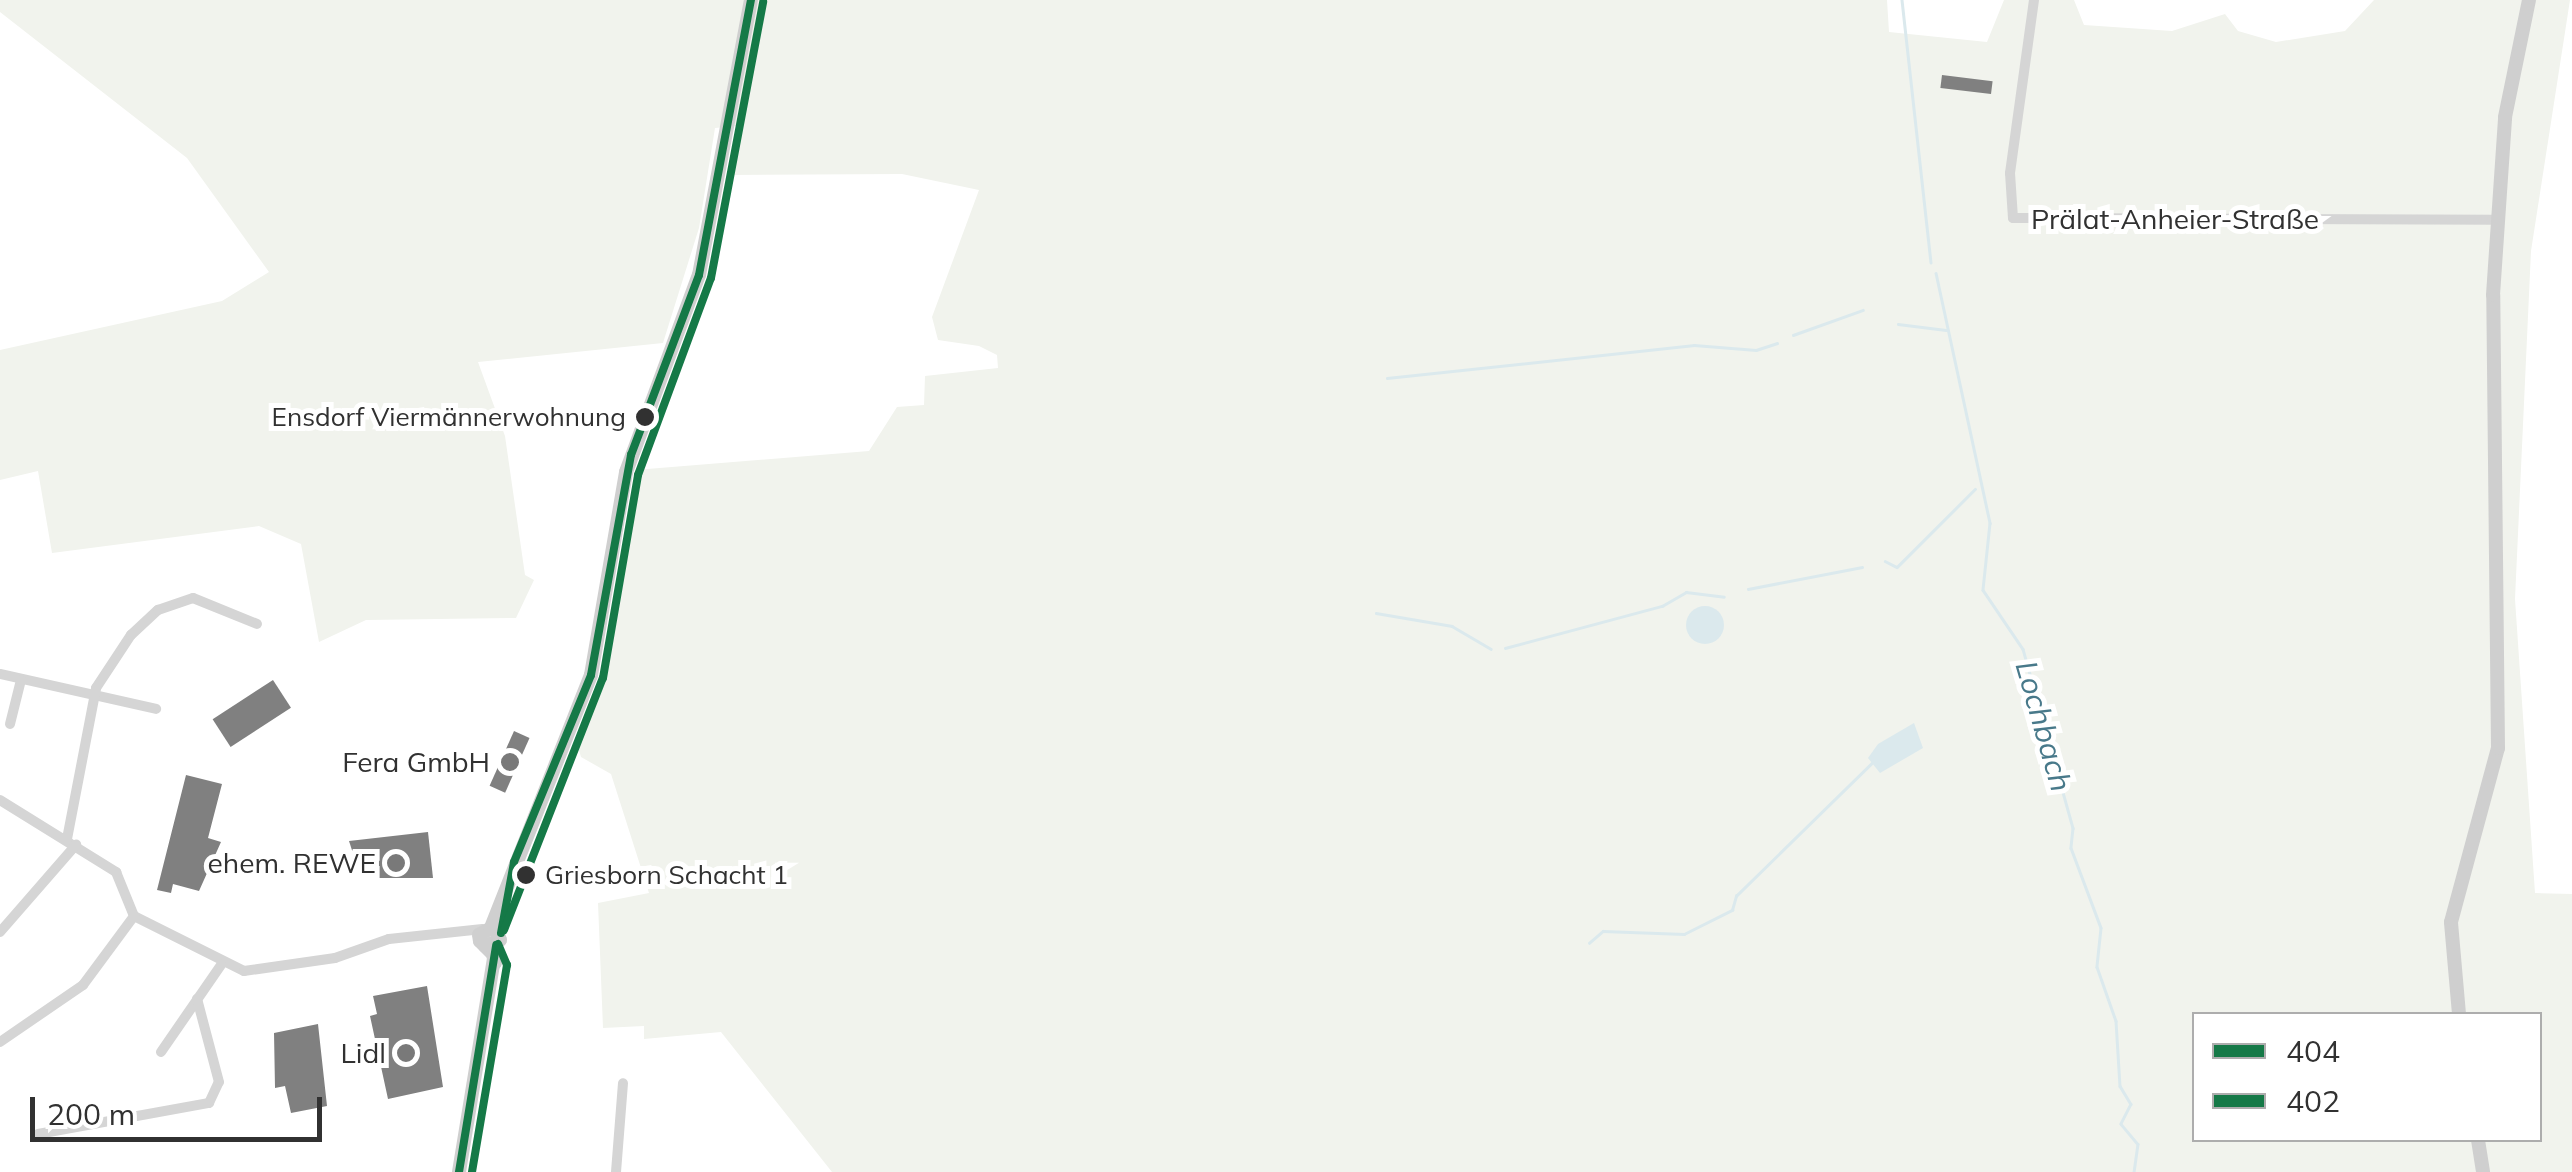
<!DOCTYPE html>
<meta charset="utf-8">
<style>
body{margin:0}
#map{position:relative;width:2572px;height:1172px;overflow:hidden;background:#fff;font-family:Mulish,sans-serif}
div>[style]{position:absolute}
.green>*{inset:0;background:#f1f3ed}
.water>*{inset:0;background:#dbe9ed}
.round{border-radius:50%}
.stream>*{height:2.5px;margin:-1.25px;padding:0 1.25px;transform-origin:1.25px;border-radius:1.25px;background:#dbe9ed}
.building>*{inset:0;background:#808080;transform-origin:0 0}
.street>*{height:10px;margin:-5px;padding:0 5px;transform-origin:5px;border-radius:5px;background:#d5d5d5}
.secondary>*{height:14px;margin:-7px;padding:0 7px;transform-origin:7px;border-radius:7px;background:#cfcfcf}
.bus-1>*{height:8px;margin:-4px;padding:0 4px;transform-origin:4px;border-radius:4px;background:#157947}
.bus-2>*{height:8px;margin:-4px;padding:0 4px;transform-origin:4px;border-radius:4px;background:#157947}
.dots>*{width:28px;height:28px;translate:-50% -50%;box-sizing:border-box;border:5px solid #fff;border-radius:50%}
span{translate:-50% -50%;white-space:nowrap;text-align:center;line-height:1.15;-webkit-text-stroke:10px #fff;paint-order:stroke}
.bus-label{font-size:26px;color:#313131}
.right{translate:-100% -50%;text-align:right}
.left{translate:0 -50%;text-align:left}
.street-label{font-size:28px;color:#313131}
.poi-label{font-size:28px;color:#313131}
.water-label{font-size:30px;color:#48798a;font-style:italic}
.legend{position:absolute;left:2192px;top:1012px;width:350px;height:130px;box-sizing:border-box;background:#fff;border:2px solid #adadad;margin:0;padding:12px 18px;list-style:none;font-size:30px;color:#313131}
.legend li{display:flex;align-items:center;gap:20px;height:50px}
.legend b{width:50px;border:2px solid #adadad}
.scale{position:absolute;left:30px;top:1097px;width:292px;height:45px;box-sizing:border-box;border:5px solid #313131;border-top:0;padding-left:12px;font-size:30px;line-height:35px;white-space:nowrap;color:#313131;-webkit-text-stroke:8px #fff;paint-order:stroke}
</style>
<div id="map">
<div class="green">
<i style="clip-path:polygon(evenodd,0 0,1887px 0,1889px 32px,1987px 42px,2004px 0,2074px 0,2084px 25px,2172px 31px,2225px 14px,2238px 31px,2276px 42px,2345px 31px,2374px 0,2570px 0,2531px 251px,2515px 599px,2535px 893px,2572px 894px,2572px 1172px,832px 1172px,721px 1032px,644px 1039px,644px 1026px,603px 1028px,598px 903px,649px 893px,611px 774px,581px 757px,578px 747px,601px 671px,635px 470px,869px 451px,897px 407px,924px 405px,925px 376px,998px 368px,997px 355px,979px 346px,938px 340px,932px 317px,979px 190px,902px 174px,729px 175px,737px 126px,715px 128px,699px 228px,663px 343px,478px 362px,505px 436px,525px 575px,534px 580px,516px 618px,366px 620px,319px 642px,301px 544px,259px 526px,52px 553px,38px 471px,0 480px,0 350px,222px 301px,269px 272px,187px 158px,0 12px,0 0,2194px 1014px,2540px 1014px,2540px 1140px,2194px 1140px,2194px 1014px)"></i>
</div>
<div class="water">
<i class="round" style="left:1686px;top:606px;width:38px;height:38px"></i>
<i style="clip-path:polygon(1914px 723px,1923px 748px,1880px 773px,1868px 758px,1878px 744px)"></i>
</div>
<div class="stream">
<i style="left:1902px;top:0;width:264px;rotate:83.7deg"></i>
<i style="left:1936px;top:273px;width:256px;rotate:77.8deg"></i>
<i style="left:1990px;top:523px;width:67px;rotate:96deg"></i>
<i style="left:1983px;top:590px;width:71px;rotate:55.9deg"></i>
<i style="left:2023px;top:649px;width:186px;rotate:74.4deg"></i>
<i style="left:2073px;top:828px;width:20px;rotate:96deg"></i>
<i style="left:2071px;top:848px;width:85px;rotate:69.4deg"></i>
<i style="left:2101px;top:928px;width:39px;rotate:96deg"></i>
<i style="left:2097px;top:967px;width:57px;rotate:70.6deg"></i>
<i style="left:2116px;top:1021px;width:65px;rotate:86.5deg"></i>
<i style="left:2120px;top:1086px;width:21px;rotate:59deg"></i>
<i style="left:2131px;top:1104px;width:22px;rotate:117deg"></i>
<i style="left:2121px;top:1124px;width:26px;rotate:50deg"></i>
<i style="left:2138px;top:1144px;width:28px;rotate:98deg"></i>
<i style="left:1898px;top:324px;width:48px;rotate:7.1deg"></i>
<i style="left:1793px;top:335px;width:74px;rotate:-19.7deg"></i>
<i style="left:1387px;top:378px;width:309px;rotate:-6.1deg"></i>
<i style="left:1694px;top:345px;width:62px;rotate:4.6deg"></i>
<i style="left:1756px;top:350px;width:22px;rotate:-18deg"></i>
<i style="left:1885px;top:561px;width:13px;rotate:27deg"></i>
<i style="left:1897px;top:567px;width:110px;rotate:-45deg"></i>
<i style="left:1748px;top:589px;width:116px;rotate:-10.9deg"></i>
<i style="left:1376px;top:613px;width:77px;rotate:9.7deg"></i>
<i style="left:1452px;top:626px;width:45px;rotate:30.5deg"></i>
<i style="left:1505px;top:648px;width:163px;rotate:-15deg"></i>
<i style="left:1662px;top:606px;width:28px;rotate:-30deg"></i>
<i style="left:1686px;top:592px;width:38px;rotate:7deg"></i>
<i style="left:1589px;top:943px;width:18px;rotate:-41deg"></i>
<i style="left:1603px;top:931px;width:81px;rotate:2.1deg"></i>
<i style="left:1684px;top:934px;width:54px;rotate:-26.6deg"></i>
<i style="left:1732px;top:910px;width:15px;rotate:-74deg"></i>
<i style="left:1736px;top:896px;width:190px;rotate:-44.4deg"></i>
</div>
<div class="building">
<i style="left:1942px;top:75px;width:51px;height:13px;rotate:7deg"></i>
<i style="left:273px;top:680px;width:33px;height:72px;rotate:57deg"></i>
<i style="left:514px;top:731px;width:17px;height:60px;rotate:24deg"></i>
<i style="clip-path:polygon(186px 775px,222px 784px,208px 838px,221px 842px,199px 891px,173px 884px,171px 893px,157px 890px)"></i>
<i style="clip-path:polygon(428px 832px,433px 878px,361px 878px,349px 841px)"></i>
<i style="clip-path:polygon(427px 986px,443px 1087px,388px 1099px,370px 1016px,377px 1014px,373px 996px)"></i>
<i style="clip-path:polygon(318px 1024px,327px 1106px,291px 1113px,285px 1086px,275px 1088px,274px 1033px)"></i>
</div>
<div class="street">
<i style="left:2034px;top:0;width:175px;rotate:97.9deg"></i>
<i style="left:2010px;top:173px;width:45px;rotate:86.2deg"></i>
<i style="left:2013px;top:218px;width:483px;rotate:0.2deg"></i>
<i style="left:0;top:674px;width:160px;rotate:12.6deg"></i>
<i style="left:10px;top:724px;width:45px;rotate:-76deg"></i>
<i style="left:0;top:800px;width:137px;rotate:31.8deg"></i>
<i style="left:116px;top:872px;width:48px;rotate:67.8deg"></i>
<i style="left:67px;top:839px;width:154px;rotate:-79.1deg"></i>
<i style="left:96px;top:688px;width:64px;rotate:-56.6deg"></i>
<i style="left:131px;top:635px;width:37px;rotate:-43deg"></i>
<i style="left:158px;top:610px;width:37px;rotate:-19deg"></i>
<i style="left:193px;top:598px;width:69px;rotate:22.1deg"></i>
<i style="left:134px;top:916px;width:123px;rotate:26.6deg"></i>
<i style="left:244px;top:971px;width:92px;rotate:-8.1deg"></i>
<i style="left:335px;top:958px;width:57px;rotate:-19.4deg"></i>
<i style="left:389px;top:939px;width:94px;rotate:-6.1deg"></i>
<i style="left:0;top:932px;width:116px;rotate:-48.9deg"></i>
<i style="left:0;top:1042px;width:101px;rotate:-34.5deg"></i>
<i style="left:83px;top:985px;width:86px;rotate:-53.5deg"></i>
<i style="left:161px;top:1052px;width:106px;rotate:-55.4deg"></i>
<i style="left:38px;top:1134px;width:174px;rotate:-10.3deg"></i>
<i style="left:209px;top:1103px;width:23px;rotate:-65deg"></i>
<i style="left:219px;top:1082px;width:86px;rotate:-104.8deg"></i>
<i style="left:616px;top:1172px;width:89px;rotate:-85.5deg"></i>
</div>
<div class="secondary">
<i style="left:492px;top:925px;width:269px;rotate:-68.4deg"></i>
<i style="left:591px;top:675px;width:206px;rotate:-80.2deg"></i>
<i style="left:626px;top:472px;width:210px;rotate:-69.7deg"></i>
<i style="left:699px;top:275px;width:280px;rotate:-79.3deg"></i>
<i style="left:485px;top:946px;width:16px;rotate:-22deg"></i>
<i style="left:500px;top:940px;width:15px;rotate:-110deg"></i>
<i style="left:495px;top:926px;width:18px;rotate:151deg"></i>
<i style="left:479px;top:935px;width:6px;rotate:81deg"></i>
<i style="left:480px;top:941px;width:18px;rotate:45deg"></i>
<i style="left:493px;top:954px;width:9px;rotate:77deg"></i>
<i style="left:2459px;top:1014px;width:92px;rotate:-95deg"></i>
<i style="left:2451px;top:922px;width:180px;rotate:-74.9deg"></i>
<i style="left:2498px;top:748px;width:453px;rotate:-90.6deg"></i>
<i style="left:2493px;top:295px;width:178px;rotate:-86.1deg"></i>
<i style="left:2505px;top:117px;width:119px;rotate:-78.4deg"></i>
<i style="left:2478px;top:1140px;width:32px;rotate:81deg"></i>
<i style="left:459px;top:1172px;width:230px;rotate:-80.7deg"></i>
</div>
<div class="bus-1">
<i style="left:501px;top:933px;width:72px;rotate:-79.6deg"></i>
<i style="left:514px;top:862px;width:202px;rotate:-67.6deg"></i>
<i style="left:591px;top:675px;width:224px;rotate:-79.7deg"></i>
<i style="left:631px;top:455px;width:192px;rotate:-69.3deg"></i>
<i style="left:699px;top:275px;width:280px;rotate:-79.3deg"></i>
<i style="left:459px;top:1172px;width:230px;rotate:-80.7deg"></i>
</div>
<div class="bus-2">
<i style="left:504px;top:930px;width:271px;rotate:-68.6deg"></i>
<i style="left:603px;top:678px;width:206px;rotate:-80.2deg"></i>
<i style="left:638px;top:475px;width:210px;rotate:-69.7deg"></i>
<i style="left:711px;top:278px;width:281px;rotate:-79.3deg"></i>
<i style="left:472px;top:1172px;width:210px;rotate:-80.4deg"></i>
<i style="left:507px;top:965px;width:23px;rotate:-113deg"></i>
</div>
<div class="dots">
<i style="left:645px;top:417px;background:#313131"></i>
<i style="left:510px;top:762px;background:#797979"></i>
<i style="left:396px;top:863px;background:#797979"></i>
<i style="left:526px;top:875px;background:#313131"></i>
<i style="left:406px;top:1053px;background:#797979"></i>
</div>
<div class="bus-label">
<span class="right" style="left:626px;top:417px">Ensdorf Viermännerwohnung</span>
<span class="left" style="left:545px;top:875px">Griesborn Schacht 1</span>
</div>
<div class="street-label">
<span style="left:2175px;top:219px">Prälat-Anheier-Straße</span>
</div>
<div class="poi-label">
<span class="right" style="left:490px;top:762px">Fera GmbH</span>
<span class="right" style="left:376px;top:863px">ehem. REWE</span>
<span class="right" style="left:386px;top:1053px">Lidl</span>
</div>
<div class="water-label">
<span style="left:2044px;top:726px;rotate:74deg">Lochbach</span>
</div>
<ul class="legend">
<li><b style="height:12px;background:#157947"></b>404</li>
<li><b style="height:12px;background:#157947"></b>402</li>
</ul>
<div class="scale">200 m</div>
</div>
